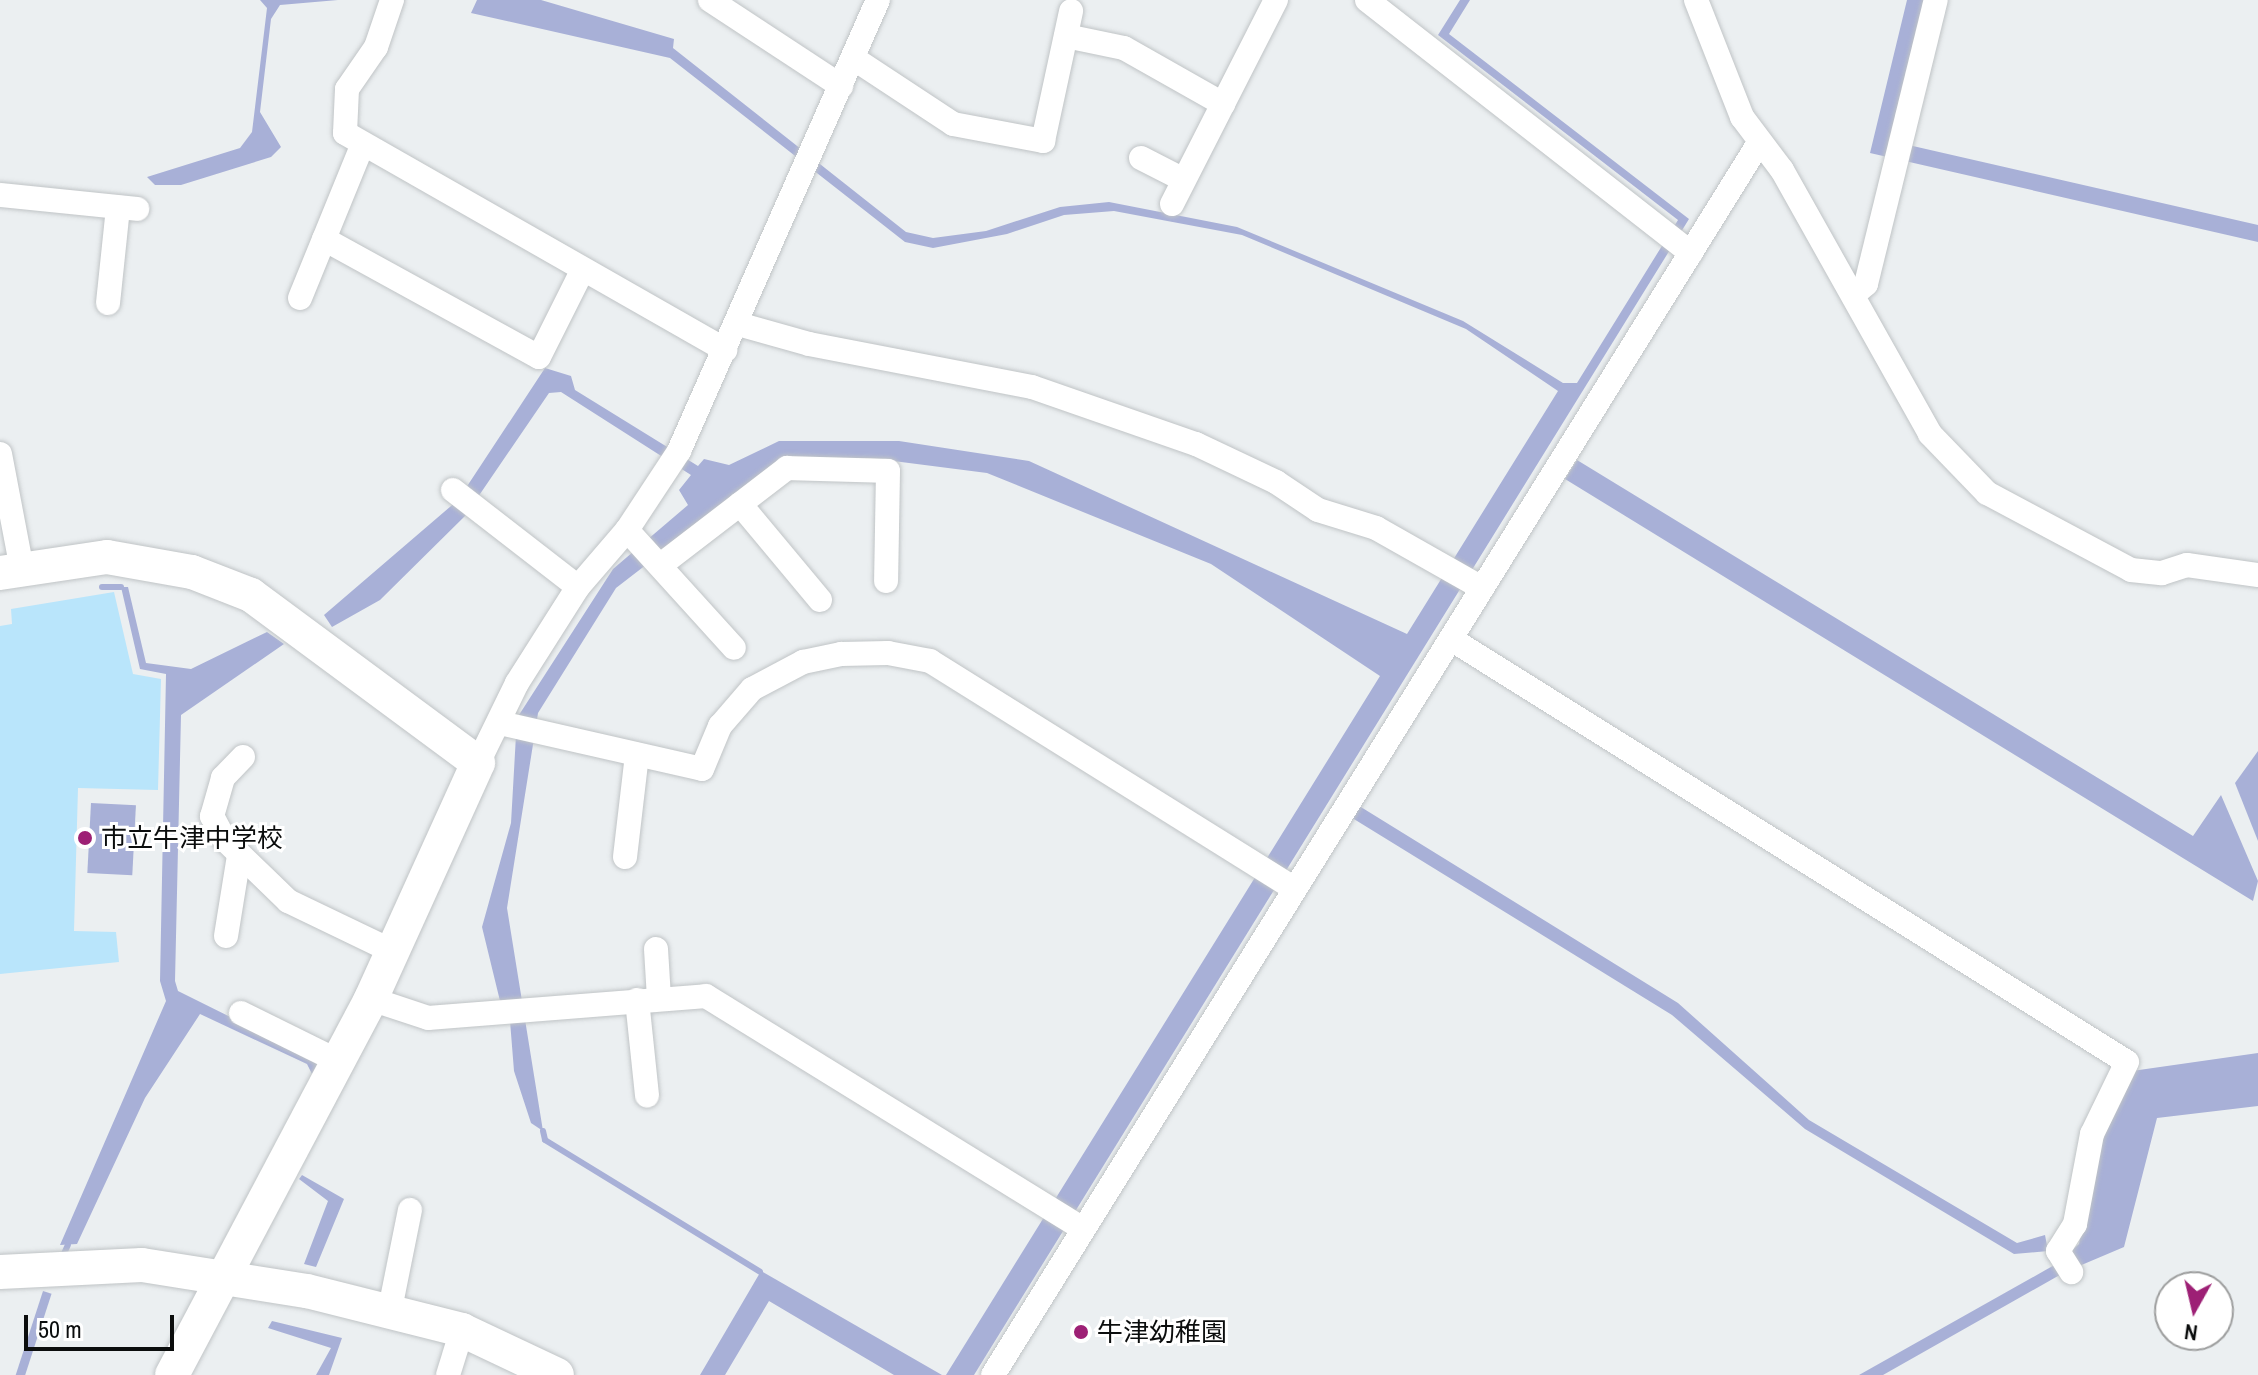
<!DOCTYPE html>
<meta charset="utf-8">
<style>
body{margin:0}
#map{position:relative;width:2258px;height:1375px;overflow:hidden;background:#ebeff1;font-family:"Archivo Narrow","Noto Sans JP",sans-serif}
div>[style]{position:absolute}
.green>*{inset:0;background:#b9e5fb}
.water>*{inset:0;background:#a8b0d7;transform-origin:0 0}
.stream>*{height:6px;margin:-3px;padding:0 3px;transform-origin:3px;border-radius:3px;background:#a8b0d7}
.roads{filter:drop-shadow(0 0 2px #c0c4c6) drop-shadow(0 0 2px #c0c4c6)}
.street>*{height:24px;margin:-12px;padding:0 12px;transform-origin:12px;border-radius:12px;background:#fff}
.secondary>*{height:34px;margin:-17px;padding:0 17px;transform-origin:17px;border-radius:17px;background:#fff}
.dots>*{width:22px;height:22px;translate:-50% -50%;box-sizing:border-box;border:4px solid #fff;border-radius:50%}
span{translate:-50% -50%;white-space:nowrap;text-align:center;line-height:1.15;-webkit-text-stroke:6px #fff;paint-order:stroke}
.poi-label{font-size:26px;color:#0b0d0d}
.left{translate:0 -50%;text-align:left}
.north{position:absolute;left:2154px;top:1271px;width:80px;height:80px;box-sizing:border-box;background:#fff;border:2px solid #9d9e9e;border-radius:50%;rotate:188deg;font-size:22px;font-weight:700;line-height:32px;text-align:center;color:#0b0d0d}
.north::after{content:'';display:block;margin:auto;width:28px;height:36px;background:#9d2075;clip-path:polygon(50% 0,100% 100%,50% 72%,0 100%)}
.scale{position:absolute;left:24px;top:1315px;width:150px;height:36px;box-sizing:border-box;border:4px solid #0b0d0d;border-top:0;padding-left:10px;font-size:24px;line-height:28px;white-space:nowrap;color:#0b0d0d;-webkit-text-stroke:6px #fff;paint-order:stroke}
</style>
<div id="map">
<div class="green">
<i style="clip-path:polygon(114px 592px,133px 674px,161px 679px,158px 790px,78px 788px,74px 931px,116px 932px,119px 962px,0 974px,0 626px,12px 624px,11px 609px)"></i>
</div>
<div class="water">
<i style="clip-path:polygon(260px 0,338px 0,280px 5px,271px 19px,260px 112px,281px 147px,271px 157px,181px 185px,155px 185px,147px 177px,240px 148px,252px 132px,267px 8px)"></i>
<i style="clip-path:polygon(477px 0,541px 0,674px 39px,673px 48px,906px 232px,933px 238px,986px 231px,1060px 207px,1109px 202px,1237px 227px,1463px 321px,1563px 383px,1577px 383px,1678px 220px,1438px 35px,1460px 0,1470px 0,1449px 34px,1689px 219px,974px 1375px,946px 1375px,1380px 676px,1211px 564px,987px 473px,870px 458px,778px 463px,616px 588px,538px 713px,507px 908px,543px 1131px,531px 1123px,514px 1071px,510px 1021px,500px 1001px,482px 927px,511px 823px,517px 718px,613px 569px,688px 505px,679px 490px,691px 475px,561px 392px,549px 393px,465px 516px,380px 600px,332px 627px,324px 615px,458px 500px,545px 368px,571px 376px,575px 390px,698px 466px,704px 459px,729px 465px,779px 441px,899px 441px,1029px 461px,1407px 634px,1558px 391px,1466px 329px,1242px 235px,1114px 211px,1064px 215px,1007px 234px,933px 248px,905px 242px,670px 58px,471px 13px)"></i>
<i style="clip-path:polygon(1907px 0,1924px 0,1891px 141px,2258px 225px,2258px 242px,1870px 153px)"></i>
<i style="clip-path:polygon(1577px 460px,2193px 836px,2221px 795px,2258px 881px,2253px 901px,1565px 479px)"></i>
<i style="clip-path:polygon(121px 587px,128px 587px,146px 663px,191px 669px,267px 632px,284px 644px,181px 715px,175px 981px,178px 991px,319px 1061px,312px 1074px,307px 1064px,200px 1014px,145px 1098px,77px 1244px,60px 1245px,166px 1001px,160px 981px,166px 674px,140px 669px)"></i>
<i style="clip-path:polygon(2258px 751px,2258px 841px,2235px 783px)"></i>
<i style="left:91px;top:803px;width:45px;height:70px;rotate:3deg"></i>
<i style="clip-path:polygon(1356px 804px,1678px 1003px,1809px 1120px,2017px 1243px,2045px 1235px,2048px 1251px,2014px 1254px,1805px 1129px,1672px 1015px,1349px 816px)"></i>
<i style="clip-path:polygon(2258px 1053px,2258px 1106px,2157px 1118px,2124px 1247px,2065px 1272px,1883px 1375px,1859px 1375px,2058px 1263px,2079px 1244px,2097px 1137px,2132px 1071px)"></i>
<i style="clip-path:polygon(302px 1175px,344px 1199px,316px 1267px,304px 1264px,328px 1201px,299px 1179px)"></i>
<i style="clip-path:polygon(761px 1271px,942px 1375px,894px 1375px,769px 1301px,725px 1375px,700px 1375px)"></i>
<i style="left:43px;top:1291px;width:9px;height:93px;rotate:18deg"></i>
<i style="clip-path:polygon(272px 1321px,342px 1338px,329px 1375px,316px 1375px,331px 1348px,268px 1328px)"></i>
</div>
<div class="stream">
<i style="left:102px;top:587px;width:19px"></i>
<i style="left:543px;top:1131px;width:9px;rotate:77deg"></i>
<i style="left:545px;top:1140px;width:252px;rotate:31.5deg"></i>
<i style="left:63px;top:1256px;width:12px;rotate:-66deg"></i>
</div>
<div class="roads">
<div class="street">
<i style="left:392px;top:0;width:50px;rotate:108.8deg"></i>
<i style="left:376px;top:47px;width:51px;rotate:124.6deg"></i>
<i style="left:347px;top:89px;width:44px;rotate:92.6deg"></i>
<i style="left:345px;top:133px;width:438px;rotate:29.7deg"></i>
<i style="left:710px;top:0;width:157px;rotate:33.3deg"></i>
<i style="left:1367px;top:0;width:411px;rotate:38deg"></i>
<i style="left:1696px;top:0;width:126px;rotate:68.5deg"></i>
<i style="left:1742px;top:117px;width:66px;rotate:53deg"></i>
<i style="left:1782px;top:170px;width:303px;rotate:60.7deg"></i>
<i style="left:1930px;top:434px;width:82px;rotate:46deg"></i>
<i style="left:1987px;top:493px;width:163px;rotate:28.1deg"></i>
<i style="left:2131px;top:570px;width:31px;rotate:6deg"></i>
<i style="left:2162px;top:573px;width:26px;rotate:-18deg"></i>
<i style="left:2187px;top:565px;width:72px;rotate:8deg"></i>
<i style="left:1066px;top:36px;width:59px;rotate:11.7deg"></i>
<i style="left:1124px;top:48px;width:114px;rotate:29.5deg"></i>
<i style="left:853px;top:58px;width:120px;rotate:33.4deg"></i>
<i style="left:953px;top:124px;width:92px;rotate:10.7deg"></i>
<i style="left:1043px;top:141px;width:133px;rotate:-77.8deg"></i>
<i style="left:1141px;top:158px;width:48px;rotate:27.1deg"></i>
<i style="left:0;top:195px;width:138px;rotate:5.8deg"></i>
<i style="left:1172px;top:204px;width:229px;rotate:-63deg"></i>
<i style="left:324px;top:239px;width:245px;rotate:28.8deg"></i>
<i style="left:539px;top:357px;width:98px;rotate:-63.4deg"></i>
<i style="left:1853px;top:295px;width:17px;rotate:-40deg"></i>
<i style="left:1866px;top:284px;width:292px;rotate:-76.2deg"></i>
<i style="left:300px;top:298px;width:166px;rotate:-67.8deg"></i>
<i style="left:108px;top:303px;width:96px;rotate:-84deg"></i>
<i style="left:738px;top:324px;width:74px;rotate:15.7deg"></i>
<i style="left:809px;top:344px;width:227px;rotate:10.9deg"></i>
<i style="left:1032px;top:387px;width:174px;rotate:19.2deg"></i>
<i style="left:1196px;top:444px;width:89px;rotate:25.4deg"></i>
<i style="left:1276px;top:482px;width:50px;rotate:33.7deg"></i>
<i style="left:1318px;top:510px;width:61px;rotate:17.2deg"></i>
<i style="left:1376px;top:528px;width:122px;rotate:29.5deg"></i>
<i style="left:0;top:454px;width:117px;rotate:79.2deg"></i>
<i style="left:453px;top:490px;width:158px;rotate:37.8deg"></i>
<i style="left:740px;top:504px;width:125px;rotate:50.2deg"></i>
<i style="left:627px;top:530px;width:159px;rotate:47.8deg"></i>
<i style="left:662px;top:564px;width:158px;rotate:-37.5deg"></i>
<i style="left:787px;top:468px;width:101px;rotate:1.7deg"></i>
<i style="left:888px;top:471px;width:110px;rotate:91deg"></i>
<i style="left:1451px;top:639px;width:797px;rotate:32.04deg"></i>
<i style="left:2127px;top:1062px;width:80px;rotate:115.9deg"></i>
<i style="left:2092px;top:1134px;width:92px;rotate:100.7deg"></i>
<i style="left:2075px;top:1224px;width:32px;rotate:122deg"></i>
<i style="left:2058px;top:1251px;width:25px;rotate:58deg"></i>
<i style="left:500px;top:723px;width:207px;rotate:12.8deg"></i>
<i style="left:702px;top:769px;width:47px;rotate:-67.3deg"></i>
<i style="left:720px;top:726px;width:49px;rotate:-49.1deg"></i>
<i style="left:752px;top:689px;width:58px;rotate:-27.9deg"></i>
<i style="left:803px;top:662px;width:39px;rotate:-12deg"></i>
<i style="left:841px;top:654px;width:47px;rotate:-1.2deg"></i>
<i style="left:888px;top:653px;width:43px;rotate:10.8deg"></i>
<i style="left:930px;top:661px;width:430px;rotate:32deg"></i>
<i style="left:243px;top:757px;width:29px;rotate:134deg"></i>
<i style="left:223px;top:778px;width:40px;rotate:106deg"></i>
<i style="left:212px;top:816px;width:27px;rotate:62deg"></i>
<i style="left:225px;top:840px;width:88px;rotate:44.1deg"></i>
<i style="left:288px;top:901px;width:118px;rotate:25.7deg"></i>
<i style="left:478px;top:763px;width:89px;rotate:-64deg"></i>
<i style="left:517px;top:683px;width:114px;rotate:-57.6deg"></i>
<i style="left:578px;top:587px;width:75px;rotate:-49.3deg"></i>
<i style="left:627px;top:530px;width:95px;rotate:-56.6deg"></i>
<i style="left:679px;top:451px;width:493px;rotate:-66.2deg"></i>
<i style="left:625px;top:857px;width:103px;rotate:-83.3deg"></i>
<i style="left:226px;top:936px;width:81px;rotate:-80.8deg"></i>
<i style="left:656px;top:949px;width:49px;rotate:86.5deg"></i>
<i style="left:371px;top:999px;width:60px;rotate:18.4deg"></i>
<i style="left:428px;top:1018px;width:279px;rotate:-4.5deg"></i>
<i style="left:706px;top:996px;width:443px;rotate:31.7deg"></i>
<i style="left:637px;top:1000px;width:96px;rotate:84deg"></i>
<i style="left:241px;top:1013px;width:108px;rotate:26.3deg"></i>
<i style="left:390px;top:1309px;width:101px;rotate:-78.6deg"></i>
<i style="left:448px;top:1375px;width:47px;rotate:-72.7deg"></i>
<i style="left:993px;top:1375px;width:1451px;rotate:-58.13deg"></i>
</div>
<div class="secondary">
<i style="left:0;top:573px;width:108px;rotate:-8.5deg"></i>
<i style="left:107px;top:557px;width:86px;rotate:10deg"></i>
<i style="left:192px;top:572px;width:63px;rotate:21.3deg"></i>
<i style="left:251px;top:595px;width:282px;rotate:36.5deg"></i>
<i style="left:478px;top:763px;width:259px;rotate:114.4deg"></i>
<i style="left:371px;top:999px;width:425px;rotate:117.9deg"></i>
<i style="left:0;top:1272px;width:142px;rotate:-2.8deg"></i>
<i style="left:142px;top:1265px;width:167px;rotate:9deg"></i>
<i style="left:307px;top:1291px;width:160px;rotate:14.1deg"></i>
<i style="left:462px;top:1330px;width:105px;rotate:25.3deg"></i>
</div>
</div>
<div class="dots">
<i style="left:85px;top:838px;background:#9d2075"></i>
<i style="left:1081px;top:1332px;background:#9d2075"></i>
</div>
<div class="poi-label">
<span class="left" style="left:101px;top:838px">市立牛津中学校</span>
<span class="left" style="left:1097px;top:1332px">牛津幼稚園</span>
</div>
<div class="north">N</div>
<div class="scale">50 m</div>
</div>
